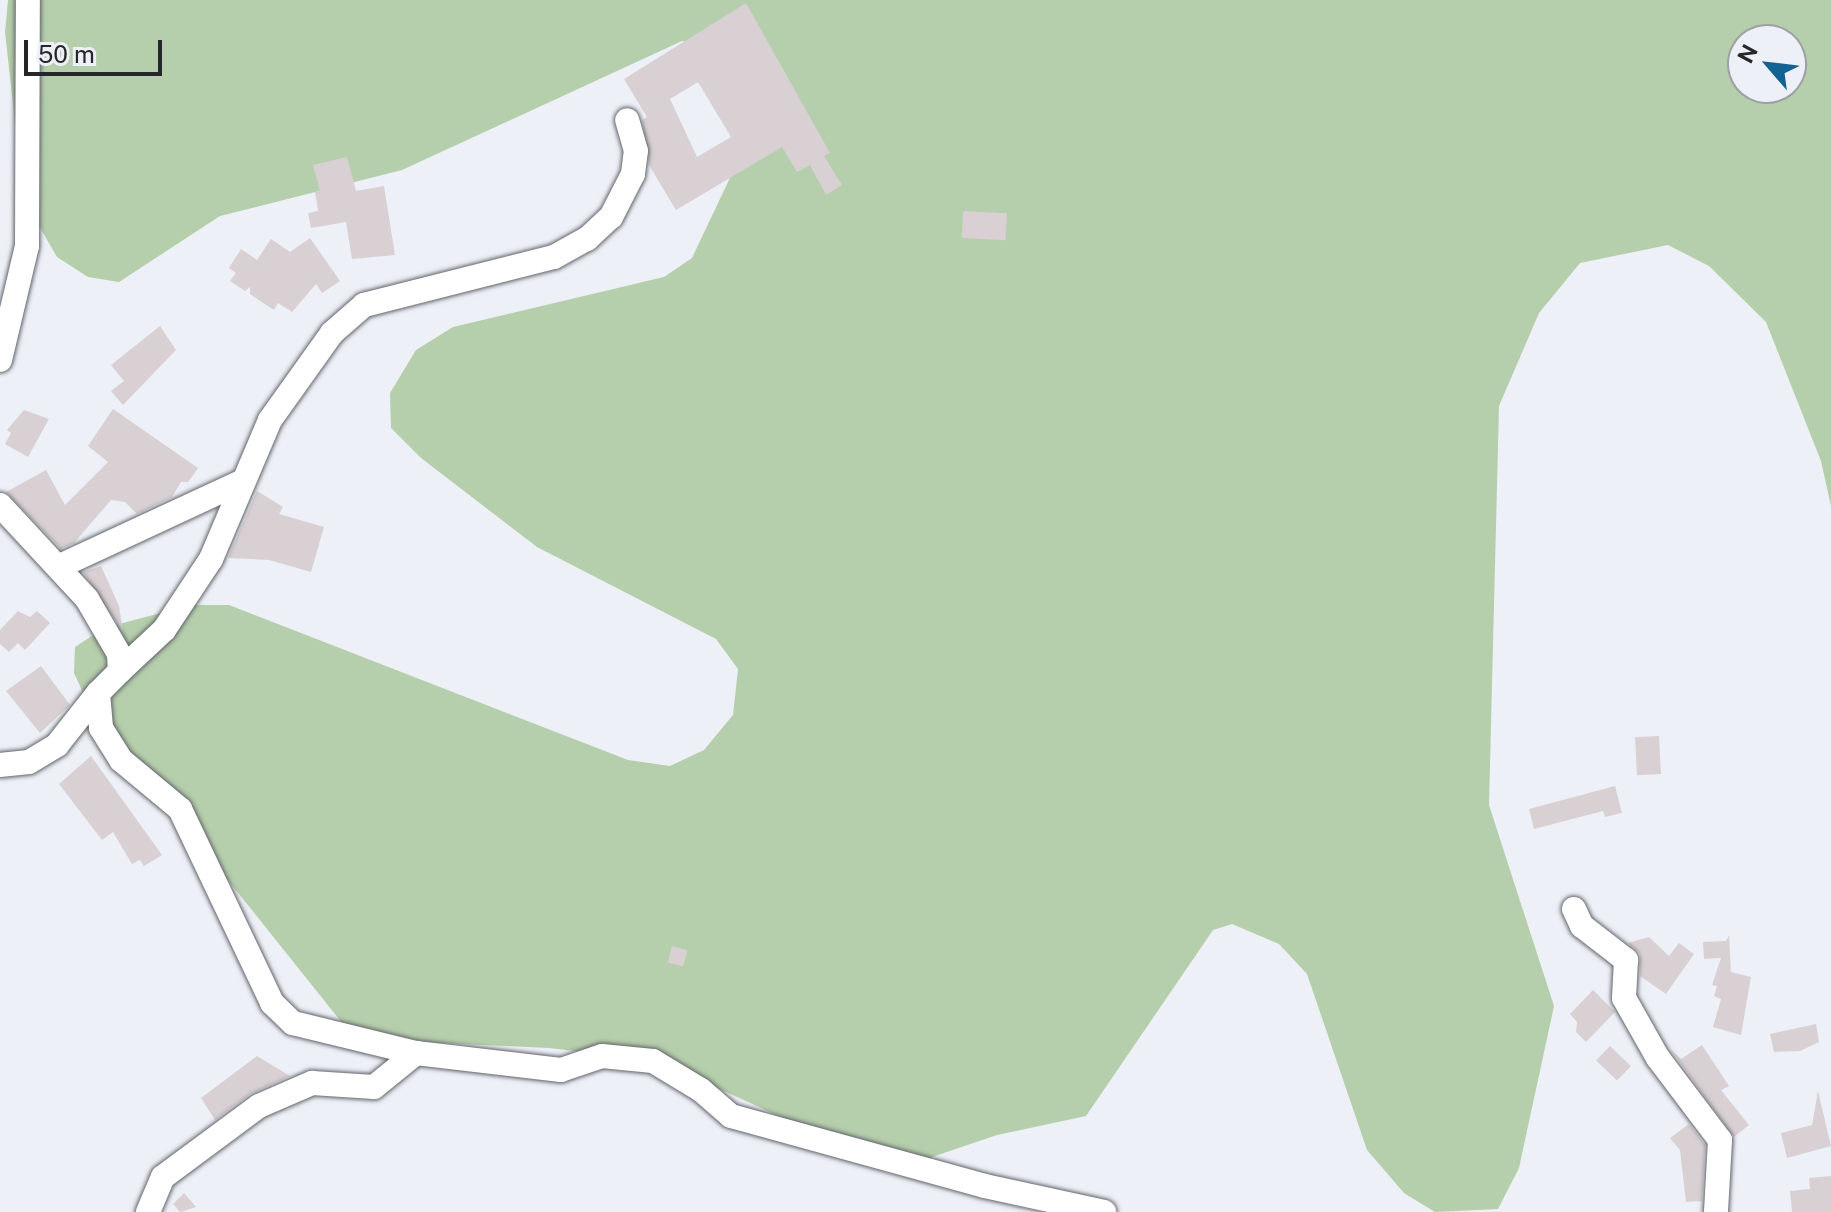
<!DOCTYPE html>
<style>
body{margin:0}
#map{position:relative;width:1831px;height:1212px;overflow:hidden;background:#edf0f7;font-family:"Public Sans",sans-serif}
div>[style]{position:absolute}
.green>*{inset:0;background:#b5ceab}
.building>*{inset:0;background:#d8d0d3;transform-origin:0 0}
.roads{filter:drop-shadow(0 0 2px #63656b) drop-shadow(0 0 2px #63656b)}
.minor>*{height:24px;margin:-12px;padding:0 12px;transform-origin:12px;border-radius:12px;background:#fff}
span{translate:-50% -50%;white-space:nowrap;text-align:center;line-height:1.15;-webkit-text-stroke:7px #edf0f7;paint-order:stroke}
.north{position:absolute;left:1727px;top:24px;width:80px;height:80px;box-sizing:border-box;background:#edf0f7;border:2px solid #9da0a5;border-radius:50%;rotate:298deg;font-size:22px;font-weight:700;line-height:32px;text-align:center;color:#26272a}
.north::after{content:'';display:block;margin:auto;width:28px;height:36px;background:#136294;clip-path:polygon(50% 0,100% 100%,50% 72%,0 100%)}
.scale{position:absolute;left:24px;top:40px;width:138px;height:36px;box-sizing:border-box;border:4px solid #26272a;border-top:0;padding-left:10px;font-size:24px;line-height:28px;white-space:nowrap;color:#26272a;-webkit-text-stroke:6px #edf0f7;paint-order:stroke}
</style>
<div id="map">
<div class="green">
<i style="clip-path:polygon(evenodd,8px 0,1831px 0,1831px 506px,1821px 461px,1766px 322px,1709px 266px,1668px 245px,1580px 263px,1539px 313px,1499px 406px,1489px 805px,1554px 1006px,1519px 1168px,1498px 1209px,1435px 1212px,1404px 1193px,1367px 1150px,1307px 974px,1279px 944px,1232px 924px,1213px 930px,1086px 1116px,997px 1135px,932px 1157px,910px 1176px,658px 1061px,549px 1048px,355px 1039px,90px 708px,74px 673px,75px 647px,104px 628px,191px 605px,229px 605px,628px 760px,670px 766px,704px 750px,733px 715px,738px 669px,716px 639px,537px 547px,421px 458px,391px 428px,390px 393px,416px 350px,453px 327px,664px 277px,692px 258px,737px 163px,717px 48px,682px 41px,402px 170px,220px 216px,119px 282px,88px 277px,57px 257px,35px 219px,16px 131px,5px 32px,8px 0,1743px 40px,1791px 40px,1791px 88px,1743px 88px,1743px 40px)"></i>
</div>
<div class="building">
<i style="clip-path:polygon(evenodd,746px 3px,830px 153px,824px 156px,842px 185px,826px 195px,810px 165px,797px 172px,782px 147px,676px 210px,649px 165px,642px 120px,647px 117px,624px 79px,746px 3px,698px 82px,731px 137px,697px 157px,670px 99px,698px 82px)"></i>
<i style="clip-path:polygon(347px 157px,356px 191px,384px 186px,395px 255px,352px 259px,346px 222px,311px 228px,308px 213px,318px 211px,315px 192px,320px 191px,313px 165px)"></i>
<i style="left:963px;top:211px;width:44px;height:27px;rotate:3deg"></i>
<i style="clip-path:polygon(310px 238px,340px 281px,322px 293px,316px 284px,292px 312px,278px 303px,274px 310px,250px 294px,250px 287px,245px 291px,230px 281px,236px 273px,229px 268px,241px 249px,257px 260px,271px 239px,290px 252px)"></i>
<i style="clip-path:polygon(160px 326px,176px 350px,123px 405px,111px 391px,124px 381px,111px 365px)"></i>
<i style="clip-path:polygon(113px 409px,198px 468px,188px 482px,181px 482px,172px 497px,137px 514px,125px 502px,111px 500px,74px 543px,61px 549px,6px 492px,46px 470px,65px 505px,108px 462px,88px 446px)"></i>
<i style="clip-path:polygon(24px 410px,49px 419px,28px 457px,5px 444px,11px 433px,7px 430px)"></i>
<i style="clip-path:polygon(257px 491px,283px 507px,279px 514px,324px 527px,311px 572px,269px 560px,228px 558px)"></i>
<i style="clip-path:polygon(101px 566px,119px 606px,123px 632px,83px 572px)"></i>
<i style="clip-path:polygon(18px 611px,30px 617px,37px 611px,50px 623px,25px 650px,18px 643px,9px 652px,0 644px,0 630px)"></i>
<i style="clip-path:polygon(41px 666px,70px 705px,40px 733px,6px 691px)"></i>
<i style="left:1659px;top:736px;width:38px;height:24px;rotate:87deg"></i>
<i style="clip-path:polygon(91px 756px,162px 855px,144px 866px,140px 860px,132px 864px,113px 832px,102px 840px,59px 784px)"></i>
<i style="clip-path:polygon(1615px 786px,1622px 813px,1605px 817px,1603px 811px,1534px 829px,1529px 809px)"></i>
<i style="clip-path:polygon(1729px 935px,1731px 972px,1751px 977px,1741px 1035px,1713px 1027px,1721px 999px,1714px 996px,1717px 986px,1712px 985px,1721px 958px,1704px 959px,1703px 942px,1726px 941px)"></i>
<i style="clip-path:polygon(1649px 937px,1669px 956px,1679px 943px,1694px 954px,1666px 994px,1640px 976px,1640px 954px,1628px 943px)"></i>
<i style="left:672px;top:946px;width:16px;height:17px;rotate:15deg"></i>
<i style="clip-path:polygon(1593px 990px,1615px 1012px,1586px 1042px,1576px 1032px,1577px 1022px,1570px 1014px)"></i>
<i style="clip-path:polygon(1816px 1024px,1819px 1042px,1800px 1051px,1774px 1052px,1770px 1034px)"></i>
<i style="clip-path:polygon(1702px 1045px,1729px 1086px,1721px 1090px,1749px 1125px,1734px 1137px,1671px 1050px,1681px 1059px)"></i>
<i style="left:1610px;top:1046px;width:29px;height:20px;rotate:44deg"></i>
<i style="clip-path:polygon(257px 1056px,290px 1076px,250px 1094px,215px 1120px,201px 1098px)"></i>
<i style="clip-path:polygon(1818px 1091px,1831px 1146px,1787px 1158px,1781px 1133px,1812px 1125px)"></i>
<i style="clip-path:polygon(1689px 1124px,1705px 1145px,1702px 1201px,1686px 1202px,1680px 1150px,1670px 1138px)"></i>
<i style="clip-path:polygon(1831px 1176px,1831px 1212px,1792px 1212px,1790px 1191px,1810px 1189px,1809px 1178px)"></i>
<i style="clip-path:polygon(184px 1193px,196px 1207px,180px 1212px,173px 1204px)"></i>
</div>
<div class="roads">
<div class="minor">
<i style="left:0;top:360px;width:117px;rotate:-76.7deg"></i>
<i style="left:27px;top:246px;width:246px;rotate:-89.8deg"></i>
<i style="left:0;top:505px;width:128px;rotate:47.2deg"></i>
<i style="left:87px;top:599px;width:64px;rotate:59.8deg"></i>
<i style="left:119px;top:654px;width:17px;rotate:87deg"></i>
<i style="left:120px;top:671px;width:31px;rotate:135deg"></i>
<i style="left:98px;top:693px;width:35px;rotate:85deg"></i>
<i style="left:101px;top:728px;width:38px;rotate:58deg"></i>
<i style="left:121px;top:760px;width:77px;rotate:39.7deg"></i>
<i style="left:180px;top:809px;width:215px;rotate:64.6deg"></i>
<i style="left:272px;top:1003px;width:29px;rotate:44deg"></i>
<i style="left:293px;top:1023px;width:127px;rotate:13.7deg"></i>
<i style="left:416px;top:1053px;width:146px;rotate:6.7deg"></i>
<i style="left:561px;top:1070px;width:43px;rotate:-18.9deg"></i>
<i style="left:602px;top:1056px;width:51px;rotate:5.6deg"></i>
<i style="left:653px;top:1061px;width:56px;rotate:31.1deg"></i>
<i style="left:701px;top:1090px;width:40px;rotate:41deg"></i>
<i style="left:731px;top:1116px;width:263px;rotate:15.4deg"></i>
<i style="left:985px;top:1186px;width:122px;rotate:12.3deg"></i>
<i style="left:58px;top:567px;width:202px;rotate:-24.9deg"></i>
<i style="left:120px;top:671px;width:60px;rotate:-43deg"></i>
<i style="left:164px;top:630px;width:85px;rotate:-56.5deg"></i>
<i style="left:211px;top:559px;width:151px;rotate:-67deg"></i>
<i style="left:270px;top:420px;width:107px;rotate:-54.5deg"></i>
<i style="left:332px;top:333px;width:43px;rotate:-41.2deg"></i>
<i style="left:364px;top:305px;width:196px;rotate:-14.2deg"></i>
<i style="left:554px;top:257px;width:38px;rotate:-29deg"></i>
<i style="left:587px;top:239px;width:33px;rotate:-43deg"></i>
<i style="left:611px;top:217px;width:48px;rotate:-62.9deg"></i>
<i style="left:633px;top:174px;width:23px;rotate:-83deg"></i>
<i style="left:636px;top:151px;width:32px;rotate:-106deg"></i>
<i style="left:0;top:765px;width:29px;rotate:-6deg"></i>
<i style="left:29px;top:762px;width:33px;rotate:-31deg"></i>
<i style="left:57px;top:745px;width:66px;rotate:-51.7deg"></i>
<i style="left:1574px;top:909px;width:19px;rotate:65deg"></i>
<i style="left:1582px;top:926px;width:56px;rotate:37.7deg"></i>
<i style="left:1626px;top:960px;width:38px;rotate:93deg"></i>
<i style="left:1624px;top:998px;width:69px;rotate:60.5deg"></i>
<i style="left:1658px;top:1058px;width:103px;rotate:52.9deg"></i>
<i style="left:1720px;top:1140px;width:72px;rotate:93.2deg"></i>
<i style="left:148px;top:1212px;width:38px;rotate:-67deg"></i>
<i style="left:163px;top:1177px;width:119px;rotate:-36.5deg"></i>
<i style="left:259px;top:1106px;width:58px;rotate:-23.5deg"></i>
<i style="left:312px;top:1083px;width:62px;rotate:3.7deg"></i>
<i style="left:374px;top:1087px;width:54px;rotate:-39deg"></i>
</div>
</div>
<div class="north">N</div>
<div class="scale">50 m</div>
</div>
